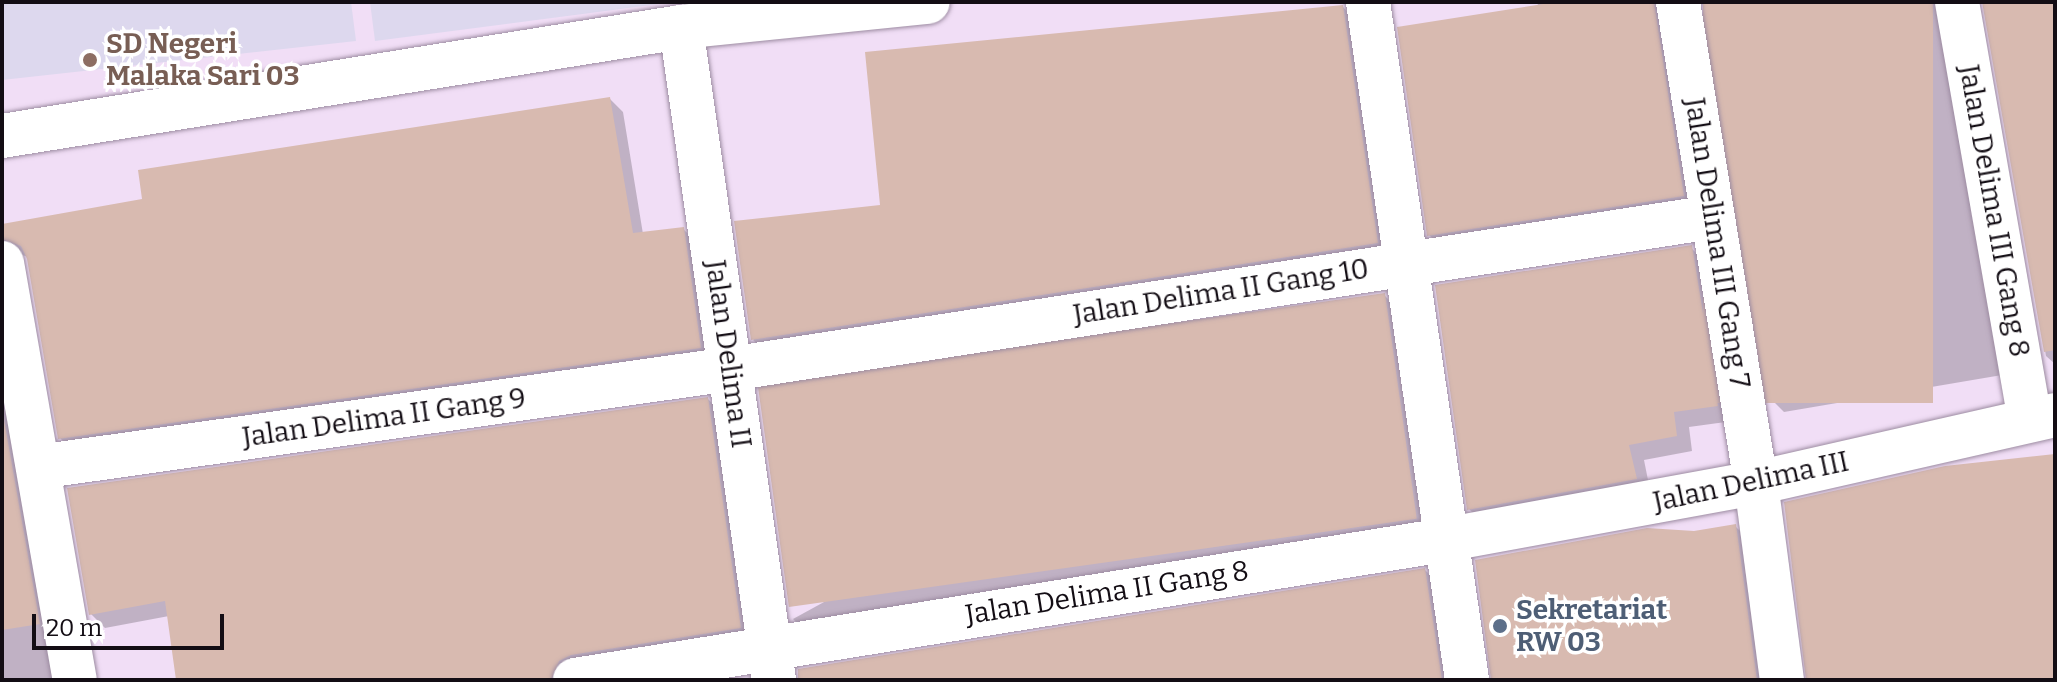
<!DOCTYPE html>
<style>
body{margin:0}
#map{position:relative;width:2057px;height:682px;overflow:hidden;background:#f1def6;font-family:Bitter,serif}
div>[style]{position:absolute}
.education>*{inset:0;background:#ddd8ee}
.shadow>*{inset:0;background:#0003}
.building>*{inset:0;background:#d8bab0;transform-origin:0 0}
.roads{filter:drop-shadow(0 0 2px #9d8ca2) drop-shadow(0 0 2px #9d8ca2)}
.minor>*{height:44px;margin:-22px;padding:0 22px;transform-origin:22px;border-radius:22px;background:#fff}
.dots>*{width:22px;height:22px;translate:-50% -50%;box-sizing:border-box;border:4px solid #fff;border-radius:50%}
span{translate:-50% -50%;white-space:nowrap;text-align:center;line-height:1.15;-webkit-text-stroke:7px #fff;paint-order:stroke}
.education-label{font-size:28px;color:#785e54;font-weight:700}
.left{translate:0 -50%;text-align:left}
.street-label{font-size:28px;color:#130d14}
.service-label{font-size:28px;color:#4e5e75;font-weight:700}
.frame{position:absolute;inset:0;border:4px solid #130d14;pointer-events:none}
.scale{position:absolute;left:32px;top:614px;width:192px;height:36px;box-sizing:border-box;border:4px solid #130d14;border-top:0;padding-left:10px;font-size:24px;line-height:28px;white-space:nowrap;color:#130d14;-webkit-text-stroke:6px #fff;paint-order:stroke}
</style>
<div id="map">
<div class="education">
<i style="clip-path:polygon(2px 2px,351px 2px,356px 41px,2px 80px)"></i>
<i style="clip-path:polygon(370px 2px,674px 2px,375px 41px)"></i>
</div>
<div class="shadow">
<i style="clip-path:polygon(1539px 2px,1675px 2px,1698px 210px,1444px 249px,1429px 235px)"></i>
<i style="clip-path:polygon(1702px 2px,1954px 2px,2008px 374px,1784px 412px,1769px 397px)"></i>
<i style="clip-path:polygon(1984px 2px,2055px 2px,2055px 364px,2046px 356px)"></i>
<i style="clip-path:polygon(1343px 7px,1357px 22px,1392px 258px,768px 354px,753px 340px,882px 207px)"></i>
<i style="clip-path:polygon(610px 99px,623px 112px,643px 234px,683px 229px,697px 242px,714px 361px,74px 452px,60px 438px,28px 257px,11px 251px,2px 259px,2px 227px,144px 201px)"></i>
<i style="clip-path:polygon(1691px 248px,1707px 263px,1733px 421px,1689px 427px,1692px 451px,1644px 460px,1651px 495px,1485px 525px,1469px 509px)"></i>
<i style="clip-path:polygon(1384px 295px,1398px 309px,1431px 532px,807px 633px,793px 619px)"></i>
<i style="clip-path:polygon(2px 350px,60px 680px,2px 680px)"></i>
<i style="clip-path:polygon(708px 399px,722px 413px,754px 641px,572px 680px,178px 680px,169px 616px,105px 628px,91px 614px)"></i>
<i style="clip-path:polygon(1736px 527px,1749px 540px,1768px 680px,1493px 680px,1694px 533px)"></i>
<i style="clip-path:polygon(1425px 570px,1439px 584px,1453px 680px,799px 680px)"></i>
</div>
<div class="building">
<i style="clip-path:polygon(1556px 2px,1654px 2px,1684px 196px,1427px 236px,1397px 27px)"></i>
<i style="left:1703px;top:2px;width:230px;height:401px"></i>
<i style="clip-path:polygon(1982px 2px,2055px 2px,2055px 350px,2044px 352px)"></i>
<i style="clip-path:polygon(1343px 5px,1378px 243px,751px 340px,734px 221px,880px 205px,865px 52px)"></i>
<i style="clip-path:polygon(610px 97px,633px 233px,684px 227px,701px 348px,58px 439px,27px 259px,21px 246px,2px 239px,2px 224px,142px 199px,138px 170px)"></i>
<i style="clip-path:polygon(1692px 245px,1718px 406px,1674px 412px,1677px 436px,1629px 445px,1637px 479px,1467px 510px,1435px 285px)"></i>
<i style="left:1385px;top:293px;width:228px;height:634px;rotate:82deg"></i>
<i style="clip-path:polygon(708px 397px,741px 628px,571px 655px,559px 661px,551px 680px,176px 680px,165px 601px,89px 615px,67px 488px)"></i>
<i style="clip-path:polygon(2px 408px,40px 624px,2px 630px)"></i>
<i style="clip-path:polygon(2055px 454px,2055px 680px,1806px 680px,1784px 502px,1945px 466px)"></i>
<i style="clip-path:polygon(1736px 524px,1757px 680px,1491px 680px,1475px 560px,1647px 528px,1694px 531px)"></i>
<i style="clip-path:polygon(1425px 568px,1442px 680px,798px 680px,798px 669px)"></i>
</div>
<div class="roads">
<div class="minor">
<i style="left:1368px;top:2px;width:685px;rotate:81.69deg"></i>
<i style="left:1678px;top:2px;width:487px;rotate:80.8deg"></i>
<i style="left:1756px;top:483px;width:199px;rotate:82.5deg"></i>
<i style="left:1957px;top:2px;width:424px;rotate:80.1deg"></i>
<i style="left:681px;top:27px;width:660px;rotate:81.89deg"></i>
<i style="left:2px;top:136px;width:688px;rotate:-9.12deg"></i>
<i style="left:681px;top:27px;width:248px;rotate:-5.8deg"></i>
<i style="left:2px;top:263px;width:423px;rotate:80.1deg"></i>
<i style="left:38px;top:467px;width:699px;rotate:-8.06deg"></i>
<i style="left:730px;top:369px;width:994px;rotate:-8.8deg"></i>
<i style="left:575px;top:680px;width:880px;rotate:-9.15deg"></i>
<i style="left:1444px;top:540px;width:317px;rotate:-10.4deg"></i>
<i style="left:1756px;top:483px;width:307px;rotate:-12.8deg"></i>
</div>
</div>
<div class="dots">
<i style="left:90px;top:60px;background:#8d6e63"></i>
<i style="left:1500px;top:626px;background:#5c6f8a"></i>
</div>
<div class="education-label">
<span class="left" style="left:106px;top:60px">SD Negeri<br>Malaka Sari 03</span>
</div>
<div class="street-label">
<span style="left:1994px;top:211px;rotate:80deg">Jalan Delima III Gang 8</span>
<span style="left:1717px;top:243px;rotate:81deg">Jalan Delima III Gang 7</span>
<span style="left:1221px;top:292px;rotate:-9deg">Jalan Delima II Gang 10</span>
<span style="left:728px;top:354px;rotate:82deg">Jalan Delima II</span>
<span style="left:384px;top:418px;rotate:-8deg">Jalan Delima II Gang 9</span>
<span style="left:1751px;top:482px;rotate:-12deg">Jalan Delima III</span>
<span style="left:1107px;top:593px;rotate:-9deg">Jalan Delima II Gang 8</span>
</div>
<div class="service-label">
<span class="left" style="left:1516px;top:626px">Sekretariat<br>RW 03</span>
</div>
<div class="frame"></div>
<div class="scale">20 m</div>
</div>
